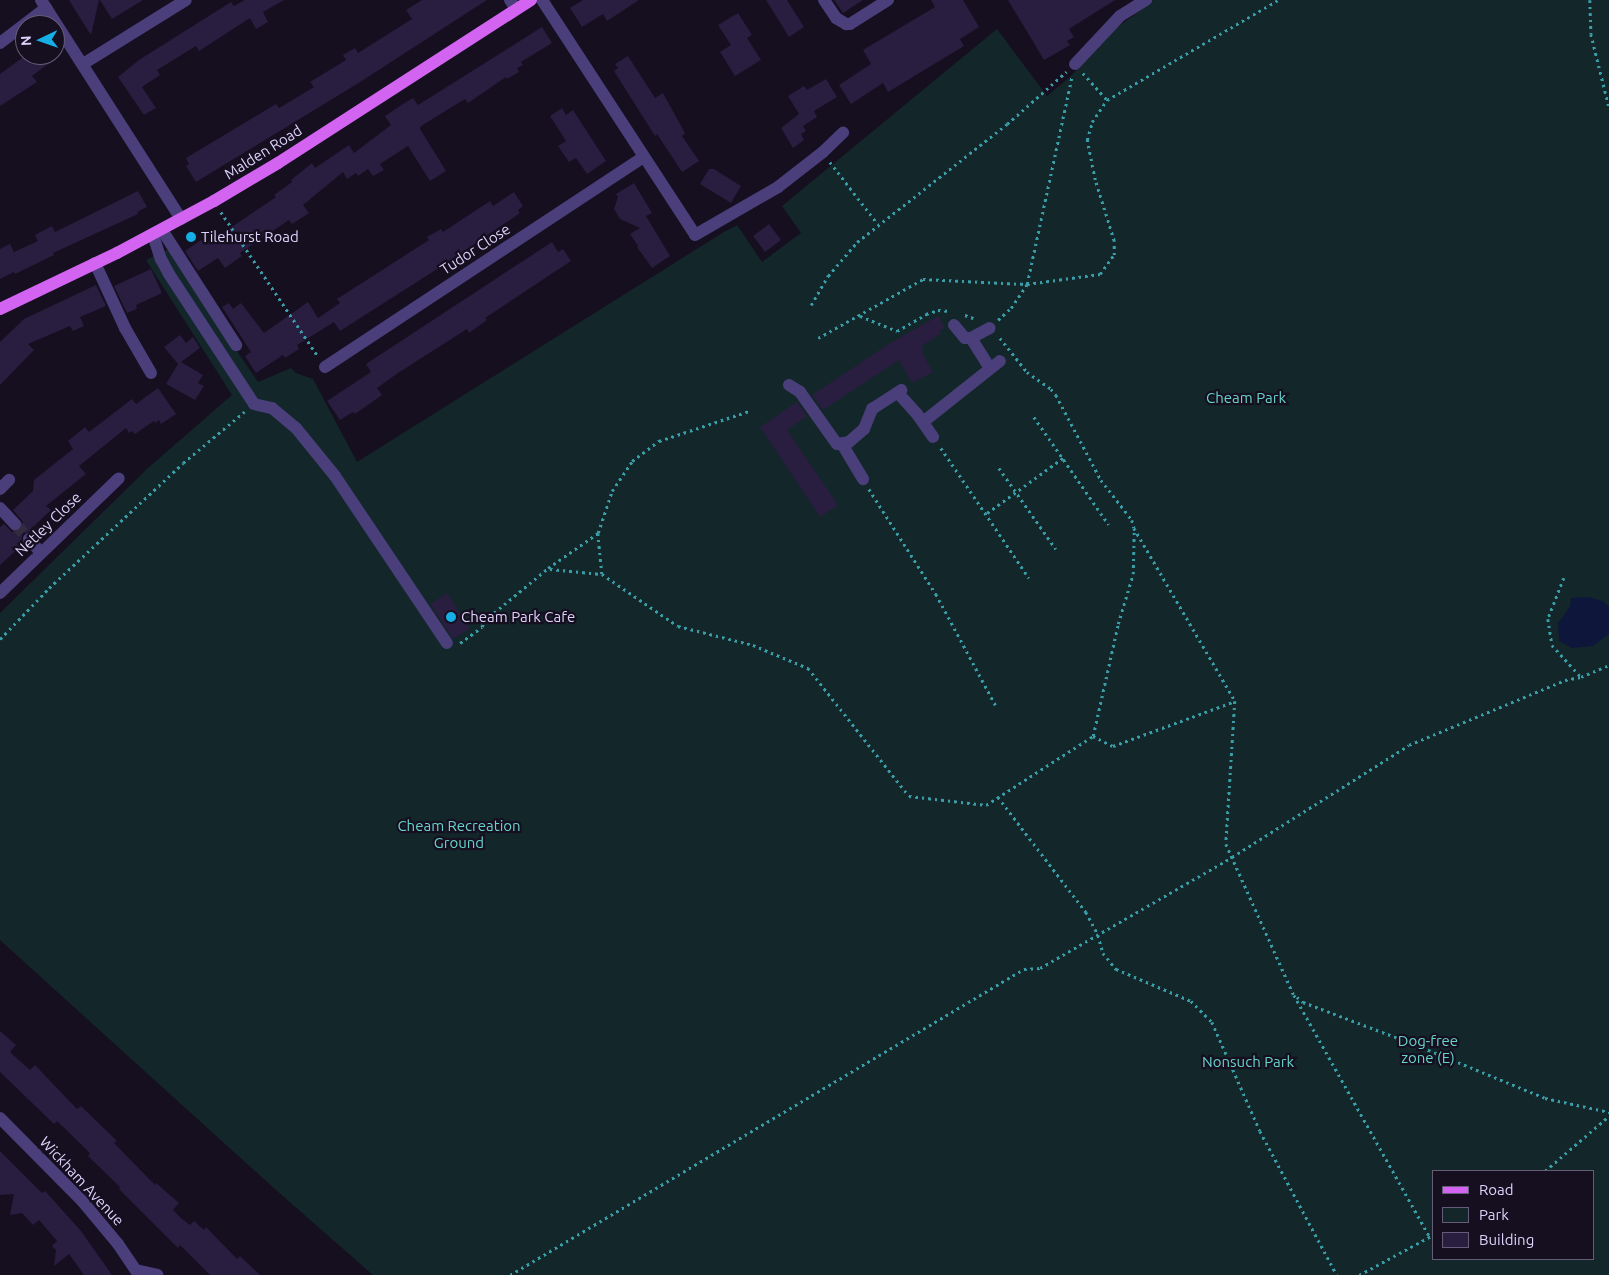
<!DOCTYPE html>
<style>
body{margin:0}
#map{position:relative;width:1609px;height:1275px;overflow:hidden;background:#150f20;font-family:Ubuntu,sans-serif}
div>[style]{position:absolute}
.green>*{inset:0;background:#13272a}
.water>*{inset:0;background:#0e173b}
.building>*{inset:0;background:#291d40;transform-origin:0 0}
.minor-tunnel>*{height:12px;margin-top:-6px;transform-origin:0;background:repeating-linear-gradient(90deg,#332c41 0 12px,transparent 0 18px)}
.path>*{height:2.5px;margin-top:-1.25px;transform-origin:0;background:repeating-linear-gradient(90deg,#399ea8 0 2.5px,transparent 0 6.5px)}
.minor>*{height:12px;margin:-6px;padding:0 6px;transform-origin:6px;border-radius:6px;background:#4a3e7b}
.major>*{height:12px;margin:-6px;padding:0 6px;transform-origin:6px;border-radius:6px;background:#d264f1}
.dots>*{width:14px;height:14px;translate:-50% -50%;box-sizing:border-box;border:2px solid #150f20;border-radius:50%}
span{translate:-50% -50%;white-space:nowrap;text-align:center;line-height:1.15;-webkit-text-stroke:4.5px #150f20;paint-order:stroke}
.street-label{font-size:15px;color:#ded3fb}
.poi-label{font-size:15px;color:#ded3fb}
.left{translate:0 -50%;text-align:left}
.park-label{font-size:15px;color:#66d4ca}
.legend{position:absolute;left:1432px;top:1170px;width:162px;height:90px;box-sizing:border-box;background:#150f20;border:1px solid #655d78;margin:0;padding:6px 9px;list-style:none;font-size:15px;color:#ded3fb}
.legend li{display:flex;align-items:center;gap:10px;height:25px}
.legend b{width:25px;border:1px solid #655d78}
.north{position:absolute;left:15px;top:15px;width:50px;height:50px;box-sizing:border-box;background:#150f20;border:1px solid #655d78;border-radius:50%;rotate:267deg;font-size:14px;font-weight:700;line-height:20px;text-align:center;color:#ded3fb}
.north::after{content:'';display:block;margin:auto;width:18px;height:22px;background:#15afe5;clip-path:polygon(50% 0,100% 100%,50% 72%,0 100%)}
</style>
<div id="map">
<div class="green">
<i style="clip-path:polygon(evenodd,1154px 0,1609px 0,1609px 1275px,373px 1275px,276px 1190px,0 940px,0 613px,148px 468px,232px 395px,146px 260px,171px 248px,212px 315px,258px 382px,291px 368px,296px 373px,313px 379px,357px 462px,724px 232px,737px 225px,762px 262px,801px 233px,782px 206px,997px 29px,1047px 96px,1070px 77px,1111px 32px,1154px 0,1433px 1171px,1593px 1171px,1593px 1259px,1433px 1259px,1433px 1171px)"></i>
</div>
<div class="water">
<i style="clip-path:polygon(1589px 597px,1603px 601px,1609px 607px,1609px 634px,1593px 646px,1572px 648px,1559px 641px,1558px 623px,1570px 607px,1571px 598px)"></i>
</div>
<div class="building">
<i style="clip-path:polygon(69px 0,99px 0,91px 35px,80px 18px)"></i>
<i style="clip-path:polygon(100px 0,143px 0,112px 19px)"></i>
<i style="clip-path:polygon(245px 0,284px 0,263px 12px,268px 22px,256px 29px,250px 18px,199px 51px,196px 46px,157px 70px,160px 75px,142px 87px,156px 108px,144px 115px,118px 77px,139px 60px,231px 2px,234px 6px)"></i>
<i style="clip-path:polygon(422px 0,487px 0,357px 84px,196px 182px,186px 166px,189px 164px,186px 158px,276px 104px,279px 108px,314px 87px,310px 82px,346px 60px,343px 55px,355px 48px,358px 53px,412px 19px,406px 10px)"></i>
<i style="clip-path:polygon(583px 0,639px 0,607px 21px,603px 14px,582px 27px,570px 8px)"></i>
<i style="clip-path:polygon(766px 0,787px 0,804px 27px,789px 37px)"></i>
<i style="clip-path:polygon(834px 0,863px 0,843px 13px)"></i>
<i style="clip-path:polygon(931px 0,963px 0,979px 27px,960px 39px,964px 46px,888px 92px,883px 83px,851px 104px,839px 85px,871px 64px,863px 50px,935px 7px)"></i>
<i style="clip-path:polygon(1008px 0,1115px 0,1069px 29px,1074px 37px,1067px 41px,1070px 45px,1044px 60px)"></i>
<i style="clip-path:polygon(738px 13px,752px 35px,747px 38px,761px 60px,735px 76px,720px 52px,731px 45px,718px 25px)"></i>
<i style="clip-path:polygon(542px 27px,552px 43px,521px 62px,523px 65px,517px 68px,519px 72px,507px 79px,506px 77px,468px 103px,465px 99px,421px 126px,420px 129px,446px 171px,430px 181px,408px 146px,380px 164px,384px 170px,373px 176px,368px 169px,358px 176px,356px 173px,347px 179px,343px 172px,303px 205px,309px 213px,292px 224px,289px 220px,240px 253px,242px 256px,225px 268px,218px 258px,198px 271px,185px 251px,201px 240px,205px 245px,276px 197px,274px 195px,292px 182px,291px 180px,312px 163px,315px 168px,349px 145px,354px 153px,391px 125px,385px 116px,406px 102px,413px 98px,418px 105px)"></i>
<i style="clip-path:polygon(26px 55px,60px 55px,32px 76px,37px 82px,0 106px,0 74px)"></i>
<i style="clip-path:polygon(628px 56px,655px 98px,663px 93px,685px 133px,682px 136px,699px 161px,682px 172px,657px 134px,655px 136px,614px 71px,618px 68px,615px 64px)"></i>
<i style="clip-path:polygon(826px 79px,837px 97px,814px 111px,817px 117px,803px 126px,806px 131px,801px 134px,804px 140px,793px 148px,781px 128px,799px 114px,788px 96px,804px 86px,807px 90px)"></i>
<i style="clip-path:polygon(562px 108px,566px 115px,573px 110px,606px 161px,587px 174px,576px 158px,569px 162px,558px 146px,566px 141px,550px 116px)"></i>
<i style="clip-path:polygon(709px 169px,714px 169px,741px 186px,731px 203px,700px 184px)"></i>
<i style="clip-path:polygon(634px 183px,652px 213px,646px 216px,670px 256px,652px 268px,637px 247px,638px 246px,630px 234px,640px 228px,620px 219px,614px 209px,618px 197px,616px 194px)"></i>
<i style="clip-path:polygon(138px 191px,147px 207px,137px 212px,138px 214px,53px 253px,54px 255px,15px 274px,14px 272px,0 279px,0 249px,10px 244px,14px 252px,38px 241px,35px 235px,52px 226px,55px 232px)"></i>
<i style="clip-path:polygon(514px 192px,523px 206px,518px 210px,520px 213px,445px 264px,340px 331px,334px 322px,297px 345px,299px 349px,285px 358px,283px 355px,256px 373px,245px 356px,251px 352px,222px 307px,229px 303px,233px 309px,241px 303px,264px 333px,308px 302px,318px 318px,340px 303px,337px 299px,429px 240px,427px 237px,441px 229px,443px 232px,490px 201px,493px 206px)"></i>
<i style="left:769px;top:224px;width:20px;height:20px;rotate:53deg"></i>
<i style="clip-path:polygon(552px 242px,558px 252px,563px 249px,571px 261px,485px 318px,487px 320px,469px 333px,467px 329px,398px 373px,377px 388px,382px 395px,355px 414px,353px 412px,340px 420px,327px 401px,371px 372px,366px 364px)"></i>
<i style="clip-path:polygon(151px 269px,162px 293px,136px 305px,137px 309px,127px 313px,114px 286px)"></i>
<i style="clip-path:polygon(96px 285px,106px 306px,80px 317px,84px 326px,73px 331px,70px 326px,28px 344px,34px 350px,0 385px,0 342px,24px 319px)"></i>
<i style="clip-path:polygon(938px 316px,945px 328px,939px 331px,941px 334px,921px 346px,924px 352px,922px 353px,933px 372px,912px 383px,899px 360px,823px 410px,812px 395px,887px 345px)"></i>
<i style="clip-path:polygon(180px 335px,186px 343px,193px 337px,200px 348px,181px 362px,203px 375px,198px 383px,204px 386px,195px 400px,166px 384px,178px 364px,164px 347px)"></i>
<i style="clip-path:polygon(158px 388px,176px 414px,161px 424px,159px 420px,155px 423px,154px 421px,135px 434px,132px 431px,129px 433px,126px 428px,79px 466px,86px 474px,46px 506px,51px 510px,32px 528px,36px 532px,23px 533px,21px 540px,23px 544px,0 565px,0 527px,4px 524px,12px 532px,21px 530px,23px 522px,13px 510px,33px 491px,34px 480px,73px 449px,68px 441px,85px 427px,89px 432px,132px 399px,136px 404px)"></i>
<i style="clip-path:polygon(797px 402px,807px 416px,787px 430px,838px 505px,820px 517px,760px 427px)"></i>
<i style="left:447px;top:593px;width:42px;height:20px;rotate:57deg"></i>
<i style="clip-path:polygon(0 1031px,16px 1045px,10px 1052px,30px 1070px,35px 1065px,77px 1109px,81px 1106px,117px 1141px,114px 1143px,155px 1185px,156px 1183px,179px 1203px,173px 1210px,181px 1218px,190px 1225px,194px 1221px,204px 1230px,206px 1227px,237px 1259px,240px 1256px,260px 1275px,210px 1275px,180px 1245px,178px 1248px,119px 1189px,120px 1187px,88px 1156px,90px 1153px,57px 1121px,54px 1124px,0 1072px)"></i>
<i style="clip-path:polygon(0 1151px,42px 1193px,45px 1191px,81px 1231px,112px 1275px,84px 1275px,69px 1254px,54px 1266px,56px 1250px,52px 1246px,57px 1241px,39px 1220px,33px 1225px,22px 1213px,10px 1215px,14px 1194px,0 1195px)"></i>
</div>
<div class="minor-tunnel">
<i style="left:15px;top:524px;width:21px;rotate:47deg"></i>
</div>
<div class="path">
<i style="left:1590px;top:0;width:34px;rotate:88deg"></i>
<i style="left:1591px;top:34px;width:75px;rotate:76.1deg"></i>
<i style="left:1083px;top:73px;width:36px;rotate:48deg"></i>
<i style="left:830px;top:162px;width:78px;rotate:52.3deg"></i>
<i style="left:221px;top:212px;width:172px;rotate:56.1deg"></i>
<i style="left:811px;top:305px;width:34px;rotate:-60deg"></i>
<i style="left:828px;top:276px;width:45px;rotate:-49.5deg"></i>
<i style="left:857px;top:242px;width:191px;rotate:-38.2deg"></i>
<i style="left:1007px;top:124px;width:79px;rotate:-41.4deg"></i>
<i style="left:965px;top:315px;width:12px;rotate:20deg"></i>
<i style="left:860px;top:316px;width:40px;rotate:22deg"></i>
<i style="left:897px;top:331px;width:34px;rotate:-30deg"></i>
<i style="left:926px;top:314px;width:13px;rotate:-18deg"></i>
<i style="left:938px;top:310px;width:12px;rotate:5deg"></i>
<i style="left:998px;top:320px;width:18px;rotate:-43deg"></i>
<i style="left:1011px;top:308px;width:29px;rotate:-56deg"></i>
<i style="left:1027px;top:284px;width:74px;rotate:-7.8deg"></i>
<i style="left:1100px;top:274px;width:24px;rotate:-54deg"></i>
<i style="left:1114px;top:255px;width:14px;rotate:-90deg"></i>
<i style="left:1114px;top:241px;width:64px;rotate:-107.3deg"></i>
<i style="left:1095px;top:180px;width:41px;rotate:-101.3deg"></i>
<i style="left:1087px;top:140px;width:19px;rotate:-74deg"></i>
<i style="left:1092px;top:122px;width:27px;rotate:-56deg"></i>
<i style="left:1107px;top:100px;width:198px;rotate:-30.3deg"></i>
<i style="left:818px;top:338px;width:120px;rotate:-29.3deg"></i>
<i style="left:923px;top:279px;width:104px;rotate:2.8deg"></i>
<i style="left:1027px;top:284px;width:214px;rotate:-77.8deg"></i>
<i style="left:1000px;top:338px;width:43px;rotate:51.5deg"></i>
<i style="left:1027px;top:372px;width:29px;rotate:35deg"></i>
<i style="left:1051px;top:389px;width:8px;rotate:50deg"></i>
<i style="left:1056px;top:395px;width:96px;rotate:62.1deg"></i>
<i style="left:1101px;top:480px;width:51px;rotate:52.2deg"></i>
<i style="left:1132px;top:520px;width:8px;rotate:76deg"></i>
<i style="left:1134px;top:528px;width:200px;rotate:59.7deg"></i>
<i style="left:1235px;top:701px;width:143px;rotate:93.6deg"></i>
<i style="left:1226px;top:844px;width:166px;rotate:65.8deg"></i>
<i style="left:1294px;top:995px;width:276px;rotate:60.7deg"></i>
<i style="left:1034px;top:417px;width:131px;rotate:55.2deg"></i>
<i style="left:941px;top:448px;width:157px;rotate:55.9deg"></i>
<i style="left:999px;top:468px;width:99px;rotate:54.9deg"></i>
<i style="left:869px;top:489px;width:125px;rotate:57.5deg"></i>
<i style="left:936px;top:594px;width:127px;rotate:61.8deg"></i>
<i style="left:987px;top:513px;width:94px;rotate:-35.9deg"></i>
<i style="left:598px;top:533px;width:41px;rotate:84.4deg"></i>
<i style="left:602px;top:574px;width:92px;rotate:34.4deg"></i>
<i style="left:678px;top:626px;width:77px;rotate:14.2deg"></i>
<i style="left:753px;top:645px;width:60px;rotate:22.7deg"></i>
<i style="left:808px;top:668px;width:163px;rotate:51.7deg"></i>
<i style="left:909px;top:796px;width:78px;rotate:6.7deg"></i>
<i style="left:986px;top:805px;width:127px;rotate:-32.8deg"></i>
<i style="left:1093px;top:736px;width:22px;rotate:27deg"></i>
<i style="left:1113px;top:746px;width:130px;rotate:-20.2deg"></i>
<i style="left:550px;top:569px;width:51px;rotate:5.6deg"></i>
<i style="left:1564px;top:578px;width:44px;rotate:111.3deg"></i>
<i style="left:1548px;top:619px;width:26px;rotate:81deg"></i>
<i style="left:1552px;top:645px;width:43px;rotate:47.8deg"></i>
<i style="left:1581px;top:677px;width:30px;rotate:-23deg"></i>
<i style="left:0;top:639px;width:71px;rotate:-46.1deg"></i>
<i style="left:49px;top:588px;width:183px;rotate:-43deg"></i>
<i style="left:183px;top:463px;width:80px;rotate:-39.9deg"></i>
<i style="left:460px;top:643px;width:27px;rotate:-36deg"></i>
<i style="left:482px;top:627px;width:6px;rotate:-72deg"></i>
<i style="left:484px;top:621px;width:83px;rotate:-39.6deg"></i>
<i style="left:548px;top:568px;width:61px;rotate:-35deg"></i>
<i style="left:598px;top:533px;width:44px;rotate:-71.6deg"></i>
<i style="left:612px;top:491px;width:36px;rotate:-56deg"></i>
<i style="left:632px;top:461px;width:34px;rotate:-37deg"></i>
<i style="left:659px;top:441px;width:95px;rotate:-18.4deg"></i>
<i style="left:1093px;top:736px;width:115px;rotate:-77.4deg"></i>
<i style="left:1118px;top:624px;width:52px;rotate:-73.3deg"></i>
<i style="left:1133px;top:574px;width:44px;rotate:-88.7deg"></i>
<i style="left:998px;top:797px;width:145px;rotate:52.6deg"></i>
<i style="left:1086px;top:912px;width:26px;rotate:62deg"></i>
<i style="left:1098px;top:935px;width:19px;rotate:74deg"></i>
<i style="left:1103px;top:953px;width:21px;rotate:51deg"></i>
<i style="left:1116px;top:969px;width:82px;rotate:23.1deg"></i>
<i style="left:1191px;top:1001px;width:30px;rotate:45deg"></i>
<i style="left:1212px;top:1022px;width:119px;rotate:66.2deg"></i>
<i style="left:1260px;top:1131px;width:163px;rotate:61.9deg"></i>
<i style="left:1297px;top:997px;width:8px;rotate:40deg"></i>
<i style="left:1303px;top:1002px;width:121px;rotate:20.8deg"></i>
<i style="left:1416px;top:1045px;width:139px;rotate:22.3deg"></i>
<i style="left:1545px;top:1098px;width:66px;rotate:12.3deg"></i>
<i style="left:1545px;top:1171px;width:84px;rotate:-40.7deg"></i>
<i style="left:510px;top:1275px;width:598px;rotate:-30.77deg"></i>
<i style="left:1024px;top:969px;width:16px;rotate:-4deg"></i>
<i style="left:1040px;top:968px;width:222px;rotate:-30deg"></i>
<i style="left:1232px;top:857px;width:209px;rotate:-32.3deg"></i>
<i style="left:1409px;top:745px;width:169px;rotate:-22.6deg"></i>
<i style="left:1565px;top:680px;width:16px;rotate:-11deg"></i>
<i style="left:1359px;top:1275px;width:84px;rotate:-28.4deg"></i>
</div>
<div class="minor">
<i style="left:41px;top:0;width:260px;rotate:57.4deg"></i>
<i style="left:510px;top:0;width:11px;rotate:56deg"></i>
<i style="left:542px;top:0;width:280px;rotate:56.9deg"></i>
<i style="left:695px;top:235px;width:96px;rotate:-30deg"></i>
<i style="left:778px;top:187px;width:57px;rotate:-37.9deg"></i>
<i style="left:823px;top:152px;width:28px;rotate:-44deg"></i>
<i style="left:824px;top:0;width:22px;rotate:56deg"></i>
<i style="left:836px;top:18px;width:12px;rotate:31deg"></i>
<i style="left:846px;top:24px;width:4px"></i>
<i style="left:850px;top:24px;width:45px;rotate:-32.3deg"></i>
<i style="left:0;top:43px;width:58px;rotate:-37.3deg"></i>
<i style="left:83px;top:64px;width:121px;rotate:-31.9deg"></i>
<i style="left:1075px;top:64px;width:66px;rotate:-46.8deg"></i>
<i style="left:1120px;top:16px;width:31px;rotate:-32deg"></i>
<i style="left:162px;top:230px;width:137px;rotate:57.2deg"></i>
<i style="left:153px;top:235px;width:25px;rotate:72deg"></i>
<i style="left:161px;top:259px;width:17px;rotate:62deg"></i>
<i style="left:169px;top:274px;width:155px;rotate:56.8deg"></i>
<i style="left:254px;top:404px;width:18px;rotate:13deg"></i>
<i style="left:272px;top:408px;width:31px;rotate:40deg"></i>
<i style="left:296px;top:428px;width:62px;rotate:50.9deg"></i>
<i style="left:335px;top:476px;width:201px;rotate:56.2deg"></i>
<i style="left:95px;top:263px;width:72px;rotate:65.2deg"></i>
<i style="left:125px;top:328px;width:52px;rotate:60deg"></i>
<i style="left:954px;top:325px;width:17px;rotate:50deg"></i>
<i style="left:965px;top:338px;width:6px"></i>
<i style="left:971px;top:338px;width:21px;rotate:-28deg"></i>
<i style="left:971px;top:338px;width:36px;rotate:58deg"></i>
<i style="left:325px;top:367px;width:382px;rotate:-33.4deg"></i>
<i style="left:789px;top:385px;width:13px;rotate:32deg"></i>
<i style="left:800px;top:392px;width:64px;rotate:54.6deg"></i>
<i style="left:837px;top:444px;width:12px;rotate:-9deg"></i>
<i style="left:849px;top:442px;width:20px;rotate:-41deg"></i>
<i style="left:864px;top:429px;width:22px;rotate:-68deg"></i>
<i style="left:872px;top:409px;width:35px;rotate:-33deg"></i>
<i style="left:898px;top:393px;width:28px;rotate:48deg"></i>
<i style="left:917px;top:414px;width:28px;rotate:55deg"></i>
<i style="left:923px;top:422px;width:98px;rotate:-38.4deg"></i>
<i style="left:842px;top:444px;width:41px;rotate:59deg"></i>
<i style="left:0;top:489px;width:13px;rotate:-45deg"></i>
<i style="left:0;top:508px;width:22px;rotate:47deg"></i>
<i style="left:29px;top:539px;width:18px;rotate:49deg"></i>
<i style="left:0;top:593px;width:165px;rotate:-44deg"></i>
<i style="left:0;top:1118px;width:118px;rotate:45.3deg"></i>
<i style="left:83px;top:1202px;width:55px;rotate:50.2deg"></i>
<i style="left:118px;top:1244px;width:37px;rotate:56deg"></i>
<i style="left:136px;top:1270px;width:22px;rotate:13deg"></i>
</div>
<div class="major">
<i style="left:0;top:309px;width:130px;rotate:-25.6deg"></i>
<i style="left:117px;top:253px;width:110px;rotate:-28.2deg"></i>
<i style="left:214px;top:201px;width:74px;rotate:-30.7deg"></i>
<i style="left:278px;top:163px;width:301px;rotate:-32.8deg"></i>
</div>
<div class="dots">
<i style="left:191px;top:237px;background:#15afe5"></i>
<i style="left:451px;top:617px;background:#15afe5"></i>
</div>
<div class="street-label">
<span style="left:263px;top:152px;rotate:-32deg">Malden Road</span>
<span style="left:475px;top:249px;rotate:-33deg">Tudor Close</span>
<span style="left:48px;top:524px;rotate:-44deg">Netley Close</span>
<span style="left:82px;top:1181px;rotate:47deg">Wickham Avenue</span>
</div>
<div class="poi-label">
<span class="left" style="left:201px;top:237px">Tilehurst Road</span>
<span class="left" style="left:461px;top:617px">Cheam Park Cafe</span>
</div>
<div class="park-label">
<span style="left:1246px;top:398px">Cheam Park</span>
<span style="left:459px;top:834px">Cheam Recreation<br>Ground</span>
<span style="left:1428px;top:1049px">Dog-free<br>zone (E)</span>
<span style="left:1248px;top:1062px">Nonsuch Park</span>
</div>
<ul class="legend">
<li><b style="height:6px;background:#d264f1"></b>Road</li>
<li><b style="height:14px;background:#13272a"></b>Park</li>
<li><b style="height:14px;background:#291d40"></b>Building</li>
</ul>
<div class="north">N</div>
</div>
